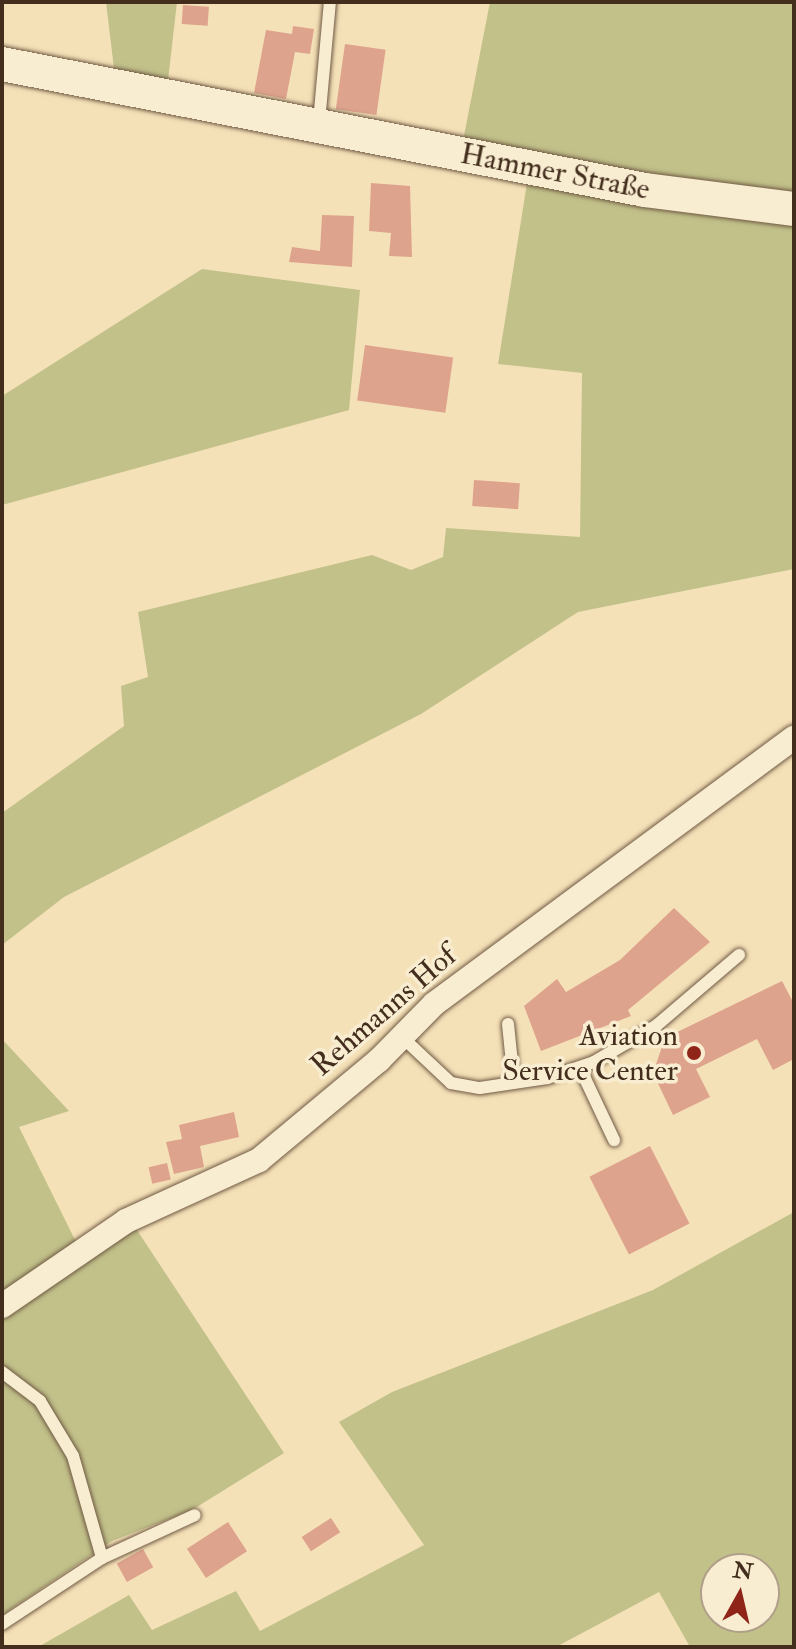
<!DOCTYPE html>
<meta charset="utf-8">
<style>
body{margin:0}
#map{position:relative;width:796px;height:1649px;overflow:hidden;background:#f5e1b8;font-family:"IM FELL Double Pica",serif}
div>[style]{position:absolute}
.green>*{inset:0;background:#c2c18a}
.building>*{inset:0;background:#dea38d;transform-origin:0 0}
.roads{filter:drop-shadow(0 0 2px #705a44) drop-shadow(0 0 2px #705a44)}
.lane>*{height:12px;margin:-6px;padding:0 6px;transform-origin:6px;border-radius:6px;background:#f8ecd1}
.street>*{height:24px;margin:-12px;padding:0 12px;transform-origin:12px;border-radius:12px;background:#f8ecd1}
.secondary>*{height:34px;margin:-17px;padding:0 17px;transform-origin:17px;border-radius:17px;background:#f8ecd1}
.dots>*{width:22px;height:22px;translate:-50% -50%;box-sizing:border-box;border:4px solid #f8ecd1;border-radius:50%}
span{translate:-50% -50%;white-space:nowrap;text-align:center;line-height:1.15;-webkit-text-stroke:7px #f8ecd1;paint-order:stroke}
.street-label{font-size:30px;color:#432d1d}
.poi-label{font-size:30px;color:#432d1d}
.right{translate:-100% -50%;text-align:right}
.frame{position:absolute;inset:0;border:4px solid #432d1d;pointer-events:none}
.north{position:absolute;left:700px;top:1553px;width:80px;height:80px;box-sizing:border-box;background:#f8ecd1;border:2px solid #b0a089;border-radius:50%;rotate:8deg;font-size:22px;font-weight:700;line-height:32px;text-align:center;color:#432d1d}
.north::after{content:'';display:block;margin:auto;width:28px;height:36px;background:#8f2418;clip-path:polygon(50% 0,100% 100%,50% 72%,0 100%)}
</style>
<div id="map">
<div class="green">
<i style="clip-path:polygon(106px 2px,177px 2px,167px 89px,115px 77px)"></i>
<i style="clip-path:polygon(490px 2px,794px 2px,794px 569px,578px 612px,421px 714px,64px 897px,2px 945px,2px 813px,124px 726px,121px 686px,148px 677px,138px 612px,372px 555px,411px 570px,443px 557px,446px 528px,580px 537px,582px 373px,498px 364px,528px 177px,462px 146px)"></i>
<i style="clip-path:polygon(202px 269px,360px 290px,349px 410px,2px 505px,2px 396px)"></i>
<i style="clip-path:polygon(2px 1039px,69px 1111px,19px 1127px,82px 1254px,131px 1221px,284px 1453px,192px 1510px,112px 1541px,2px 1615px)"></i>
<i style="clip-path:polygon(evenodd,794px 1212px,794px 1647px,690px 1647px,659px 1592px,556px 1647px,38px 1647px,129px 1595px,152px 1630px,236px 1591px,260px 1631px,424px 1545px,339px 1422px,392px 1392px,653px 1290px,794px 1212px,716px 1569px,764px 1569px,764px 1617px,716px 1617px,716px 1569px)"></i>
</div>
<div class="building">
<i style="left:183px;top:5px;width:26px;height:19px;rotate:4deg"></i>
<i style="clip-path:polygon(293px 26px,314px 29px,310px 54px,295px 52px,286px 99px,254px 93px,266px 30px,292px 34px)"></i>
<i style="left:345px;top:44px;width:41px;height:66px;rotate:8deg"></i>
<i style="clip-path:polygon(371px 183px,410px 186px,412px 257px,389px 256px,391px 233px,369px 231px)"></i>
<i style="clip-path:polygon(322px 215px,354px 216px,352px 267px,289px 262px,292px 247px,320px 251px)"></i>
<i style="left:365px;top:345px;width:89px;height:56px;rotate:8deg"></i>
<i style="left:474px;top:480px;width:46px;height:26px;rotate:4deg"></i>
<i style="clip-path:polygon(674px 908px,710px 942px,628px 1010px,631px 1016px,541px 1051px,524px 1006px,557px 979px,566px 992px,620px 960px)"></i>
<i style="clip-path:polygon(782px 981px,794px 1004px,794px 1059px,773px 1070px,757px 1039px,696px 1069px,710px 1097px,673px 1115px,653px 1073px,665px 1038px)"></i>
<i style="clip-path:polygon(234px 1112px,239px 1137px,200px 1146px,204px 1167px,174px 1174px,166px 1142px,182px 1139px,179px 1125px)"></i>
<i style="left:650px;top:1146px;width:87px;height:68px;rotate:63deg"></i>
<i style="left:167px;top:1163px;width:17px;height:19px;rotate:77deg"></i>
<i style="left:331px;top:1518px;width:17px;height:35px;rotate:57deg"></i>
<i style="left:228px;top:1522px;width:35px;height:49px;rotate:57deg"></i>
<i style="left:143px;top:1549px;width:21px;height:30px;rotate:61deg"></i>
</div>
<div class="roads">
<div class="lane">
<i style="left:319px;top:122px;width:121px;rotate:-84.8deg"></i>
<i style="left:508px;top:1024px;width:59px;rotate:84.2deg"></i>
<i style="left:402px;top:1037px;width:67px;rotate:43.2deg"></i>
<i style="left:451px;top:1083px;width:29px;rotate:10deg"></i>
<i style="left:480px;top:1088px;width:68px;rotate:-8.5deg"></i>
<i style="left:547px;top:1078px;width:50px;rotate:-18.8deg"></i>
<i style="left:594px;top:1062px;width:73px;rotate:-30.4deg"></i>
<i style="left:657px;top:1025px;width:108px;rotate:-40.5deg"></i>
<i style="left:580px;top:1068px;width:80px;rotate:64.7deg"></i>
<i style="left:2px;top:1372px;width:48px;rotate:37.3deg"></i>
<i style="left:40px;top:1401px;width:64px;rotate:59deg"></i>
<i style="left:73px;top:1456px;width:106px;rotate:74.1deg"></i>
<i style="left:102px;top:1558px;width:120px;rotate:146.6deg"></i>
<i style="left:102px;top:1558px;width:102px;rotate:-24.8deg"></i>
</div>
<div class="street">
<i style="left:2px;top:1306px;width:150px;rotate:-34.4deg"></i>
<i style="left:126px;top:1221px;width:146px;rotate:-24.6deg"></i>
<i style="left:259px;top:1160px;width:156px;rotate:-39.8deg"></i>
<i style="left:379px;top:1060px;width:78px;rotate:-45.5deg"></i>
<i style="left:434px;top:1004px;width:448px;rotate:-36.5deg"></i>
</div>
<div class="secondary">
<i style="left:2px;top:64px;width:655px;rotate:11.09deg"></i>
<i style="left:645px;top:190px;width:150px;rotate:7.3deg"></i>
</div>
</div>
<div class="dots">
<i style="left:694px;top:1053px;background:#8f2418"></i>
</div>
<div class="street-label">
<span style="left:555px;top:172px;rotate:11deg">Hammer Straße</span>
<span style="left:384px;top:1011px;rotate:-41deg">Rehmanns Hof</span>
</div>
<div class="poi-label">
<span class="right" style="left:678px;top:1053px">Aviation<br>Service Center</span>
</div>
<div class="frame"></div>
<div class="north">N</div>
</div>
